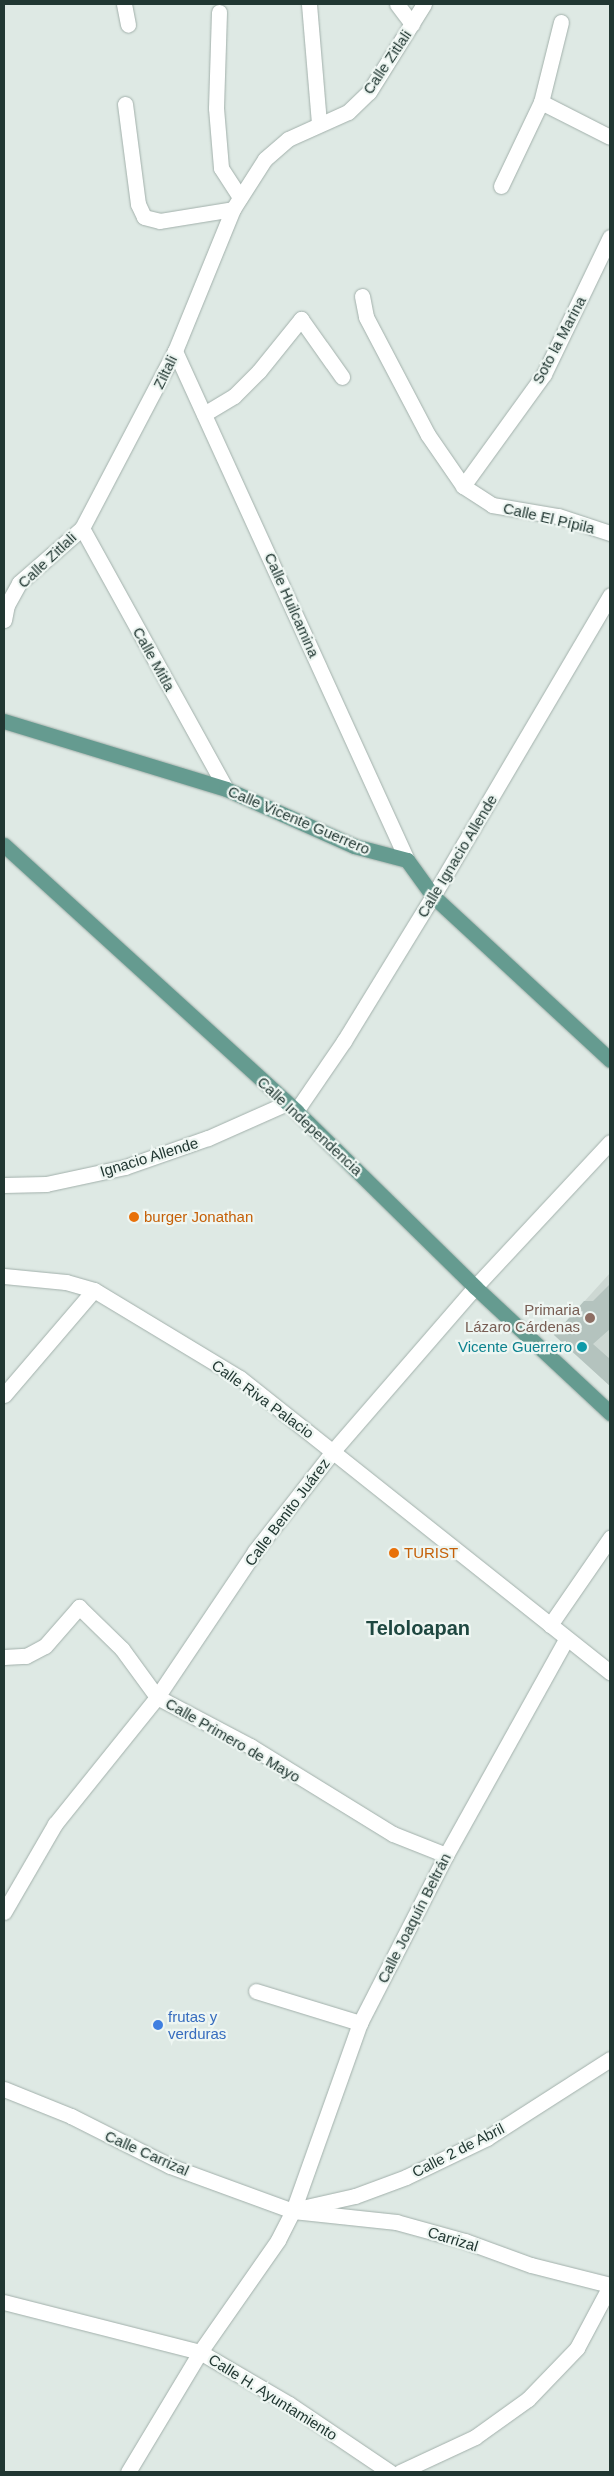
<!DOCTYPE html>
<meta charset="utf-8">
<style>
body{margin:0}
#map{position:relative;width:614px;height:2476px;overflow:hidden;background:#dee9e4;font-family:Arial,sans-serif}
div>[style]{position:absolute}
.built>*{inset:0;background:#cdd8d3}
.building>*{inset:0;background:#b4c3be}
.roads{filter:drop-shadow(0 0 1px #a2b0ab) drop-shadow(0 0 1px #a2b0ab)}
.minor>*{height:15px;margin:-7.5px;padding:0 7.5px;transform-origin:7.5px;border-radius:7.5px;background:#fff}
.major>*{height:15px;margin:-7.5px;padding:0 7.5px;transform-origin:7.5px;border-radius:7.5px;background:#659b90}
.dots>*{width:14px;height:14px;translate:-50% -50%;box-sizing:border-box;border:2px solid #eef6f2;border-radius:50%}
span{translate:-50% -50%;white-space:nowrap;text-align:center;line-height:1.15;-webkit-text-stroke:4.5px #eef6f2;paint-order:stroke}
.street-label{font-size:15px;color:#213732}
.food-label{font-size:15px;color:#c56008}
.left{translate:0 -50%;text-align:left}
.education-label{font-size:15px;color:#785e54}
.right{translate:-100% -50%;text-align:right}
.culture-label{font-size:15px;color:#0d838f}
.shop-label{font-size:15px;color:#366cbe}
.district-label{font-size:20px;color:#1e4740;font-weight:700}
.frame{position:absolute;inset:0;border:5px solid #213732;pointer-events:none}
</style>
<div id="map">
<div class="built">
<i style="clip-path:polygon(610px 1273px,610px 1386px,554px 1335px)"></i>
</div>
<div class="building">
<i style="clip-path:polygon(610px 1284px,610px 1329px,593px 1344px,610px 1359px,610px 1386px,554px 1335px,584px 1301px,593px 1301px)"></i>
</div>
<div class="roads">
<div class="minor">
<i style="left:124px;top:4px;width:21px;rotate:79deg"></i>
<i style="left:309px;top:4px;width:119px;rotate:85.2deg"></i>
<i style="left:397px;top:4px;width:25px;rotate:53deg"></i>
<i style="left:219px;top:12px;width:96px;rotate:91.8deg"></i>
<i style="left:216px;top:108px;width:60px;rotate:85.2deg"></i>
<i style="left:221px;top:168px;width:35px;rotate:57deg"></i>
<i style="left:561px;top:22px;width:82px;rotate:104deg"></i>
<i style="left:541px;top:102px;width:77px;rotate:26.9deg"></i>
<i style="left:125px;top:104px;width:101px;rotate:82.6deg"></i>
<i style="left:138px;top:204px;width:14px;rotate:65deg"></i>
<i style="left:144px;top:217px;width:16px;rotate:14deg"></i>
<i style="left:160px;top:221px;width:74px;rotate:-9.3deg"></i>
<i style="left:501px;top:186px;width:93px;rotate:-64.5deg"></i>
<i style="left:362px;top:296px;width:21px;rotate:79deg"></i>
<i style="left:366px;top:317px;width:133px;rotate:62.3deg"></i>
<i style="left:428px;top:435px;width:62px;rotate:55.5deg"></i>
<i style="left:463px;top:486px;width:35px;rotate:33deg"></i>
<i style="left:492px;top:505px;width:67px;rotate:9.5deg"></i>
<i style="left:558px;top:516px;width:55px;rotate:18.1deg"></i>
<i style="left:175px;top:351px;width:559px;rotate:65.5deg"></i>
<i style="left:204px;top:414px;width:35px;rotate:-31deg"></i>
<i style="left:234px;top:396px;width:35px;rotate:-45deg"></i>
<i style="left:259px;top:371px;width:67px;rotate:-51.1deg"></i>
<i style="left:301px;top:319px;width:71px;rotate:54.7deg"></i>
<i style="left:463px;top:486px;width:138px;rotate:-54.1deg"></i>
<i style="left:544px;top:374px;width:152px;rotate:-64.3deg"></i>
<i style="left:82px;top:528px;width:298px;rotate:61.1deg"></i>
<i style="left:4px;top:620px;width:15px;rotate:-79deg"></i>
<i style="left:7px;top:605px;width:25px;rotate:-61deg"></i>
<i style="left:19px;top:583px;width:84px;rotate:-41.1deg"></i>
<i style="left:82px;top:528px;width:200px;rotate:-62.3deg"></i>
<i style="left:175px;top:351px;width:153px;rotate:-67.8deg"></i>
<i style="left:233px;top:209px;width:59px;rotate:-57.4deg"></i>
<i style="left:265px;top:159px;width:30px;rotate:-41deg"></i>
<i style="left:288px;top:139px;width:66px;rotate:-24.2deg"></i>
<i style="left:348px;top:112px;width:29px;rotate:-44deg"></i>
<i style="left:369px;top:92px;width:104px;rotate:-58deg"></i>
<i style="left:296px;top:1111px;width:85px;rotate:-55.6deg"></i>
<i style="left:344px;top:1041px;width:170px;rotate:-58.5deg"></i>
<i style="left:433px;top:896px;width:349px;rotate:-59.5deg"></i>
<i style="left:4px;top:1185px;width:42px;rotate:-1.4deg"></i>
<i style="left:46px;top:1184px;width:81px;rotate:-12.1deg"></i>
<i style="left:125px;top:1167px;width:88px;rotate:-19.3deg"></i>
<i style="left:208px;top:1138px;width:86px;rotate:-23.9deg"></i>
<i style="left:4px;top:1276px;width:62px;rotate:5.5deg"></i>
<i style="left:66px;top:1282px;width:29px;rotate:16deg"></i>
<i style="left:94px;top:1290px;width:170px;rotate:31.1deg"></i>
<i style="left:240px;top:1378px;width:473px;rotate:38.5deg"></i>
<i style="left:4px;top:1395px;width:138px;rotate:-49.4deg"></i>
<i style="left:550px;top:1625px;width:106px;rotate:-55.4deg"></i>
<i style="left:4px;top:1657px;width:22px;rotate:-3deg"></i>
<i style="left:26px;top:1656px;width:21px;rotate:-28deg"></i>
<i style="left:45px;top:1646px;width:52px;rotate:-48.9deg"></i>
<i style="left:79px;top:1607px;width:60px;rotate:44.3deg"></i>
<i style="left:122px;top:1649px;width:59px;rotate:53.9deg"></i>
<i style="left:157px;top:1697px;width:105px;rotate:27.8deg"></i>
<i style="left:250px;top:1746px;width:168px;rotate:31.6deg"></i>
<i style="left:393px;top:1834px;width:57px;rotate:21.6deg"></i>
<i style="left:4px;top:1912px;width:102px;rotate:-59.9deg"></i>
<i style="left:55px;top:1824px;width:163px;rotate:-51.2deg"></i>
<i style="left:157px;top:1697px;width:176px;rotate:-56.1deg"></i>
<i style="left:255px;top:1551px;width:127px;rotate:-52deg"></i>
<i style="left:333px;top:1451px;width:217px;rotate:-49.1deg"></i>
<i style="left:475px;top:1287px;width:198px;rotate:-47deg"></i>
<i style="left:256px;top:1991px;width:109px;rotate:17.1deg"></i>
<i style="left:4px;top:2089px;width:72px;rotate:21.9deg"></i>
<i style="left:71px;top:2116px;width:111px;rotate:26.8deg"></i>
<i style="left:170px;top:2166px;width:131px;rotate:20.1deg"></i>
<i style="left:293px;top:2211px;width:104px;rotate:6.1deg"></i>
<i style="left:396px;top:2222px;width:72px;rotate:15.4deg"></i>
<i style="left:465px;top:2241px;width:70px;rotate:20deg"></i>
<i style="left:531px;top:2265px;width:81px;rotate:14.2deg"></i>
<i style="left:306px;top:2207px;width:50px;rotate:-12.7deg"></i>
<i style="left:355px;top:2196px;width:54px;rotate:-20.4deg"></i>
<i style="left:406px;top:2177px;width:90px;rotate:-25.7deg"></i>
<i style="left:487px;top:2138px;width:146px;rotate:-32.7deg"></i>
<i style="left:4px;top:2302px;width:202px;rotate:14.3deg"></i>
<i style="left:200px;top:2352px;width:103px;rotate:30.3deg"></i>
<i style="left:289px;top:2404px;width:122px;rotate:34deg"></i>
<i style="left:128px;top:2472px;width:140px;rotate:-59deg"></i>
<i style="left:200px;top:2352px;width:136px;rotate:-55.1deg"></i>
<i style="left:278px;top:2240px;width:33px;rotate:-63deg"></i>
<i style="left:293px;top:2211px;width:200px;rotate:-70.4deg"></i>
<i style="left:360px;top:2023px;width:189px;rotate:-62.9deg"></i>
<i style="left:446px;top:1855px;width:247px;rotate:-60.9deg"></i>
<i style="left:400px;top:2472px;width:83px;rotate:-25deg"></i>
<i style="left:475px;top:2437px;width:65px;rotate:-35.6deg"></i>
<i style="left:528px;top:2399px;width:71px;rotate:-46.1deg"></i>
<i style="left:577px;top:2348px;width:70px;rotate:-62deg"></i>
</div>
<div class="major">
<i style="left:4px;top:721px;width:232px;rotate:17deg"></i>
<i style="left:226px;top:789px;width:140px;rotate:24deg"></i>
<i style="left:354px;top:846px;width:55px;rotate:14.8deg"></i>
<i style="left:407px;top:860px;width:44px;rotate:54.2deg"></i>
<i style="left:433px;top:896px;width:241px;rotate:42.8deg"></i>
<i style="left:4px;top:845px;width:395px;rotate:42.3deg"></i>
<i style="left:296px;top:1111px;width:251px;rotate:44.5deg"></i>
<i style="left:475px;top:1287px;width:185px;rotate:43deg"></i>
</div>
</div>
<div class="dots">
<i style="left:134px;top:1217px;background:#e8710a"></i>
<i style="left:590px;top:1318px;background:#8d6e63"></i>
<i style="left:582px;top:1347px;background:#0f9aa8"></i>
<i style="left:394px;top:1553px;background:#e8710a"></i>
<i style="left:158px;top:2025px;background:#3f7fe0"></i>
</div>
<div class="street-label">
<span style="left:387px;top:62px;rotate:-56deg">Calle Zitlali</span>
<span style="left:559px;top:340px;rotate:-62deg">Soto la Marina</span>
<span style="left:165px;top:372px;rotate:-64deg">Ziltali</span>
<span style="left:549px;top:518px;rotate:13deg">Calle El Pípila</span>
<span style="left:47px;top:560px;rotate:-43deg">Calle Zitlali</span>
<span style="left:292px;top:605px;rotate:66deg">Calle Huilcamina</span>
<span style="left:154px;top:659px;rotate:61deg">Calle Mitla</span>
<span style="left:299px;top:820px;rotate:23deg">Calle Vicente Guerrero</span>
<span style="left:457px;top:856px;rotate:-59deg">Calle Ignacio Allende</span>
<span style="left:310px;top:1126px;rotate:43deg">Calle Independencia</span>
<span style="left:149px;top:1157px;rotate:-17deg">Ignacio Allende</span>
<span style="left:263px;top:1399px;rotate:36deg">Calle Riva Palacio</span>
<span style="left:287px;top:1512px;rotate:-53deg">Calle Benito Juárez</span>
<span style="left:233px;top:1740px;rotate:30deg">Calle Primero de Mayo</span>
<span style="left:414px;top:1918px;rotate:-63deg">Calle Joaquín Beltrán</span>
<span style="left:458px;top:2150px;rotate:-27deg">Calle 2 de Abril</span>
<span style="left:147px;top:2153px;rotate:24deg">Calle Carrizal</span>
<span style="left:453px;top:2239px;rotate:17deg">Carrizal</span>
<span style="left:273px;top:2397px;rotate:32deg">Calle H. Ayuntamiento</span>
</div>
<div class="food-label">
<span class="left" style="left:144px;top:1217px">burger Jonathan</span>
<span class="left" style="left:404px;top:1553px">TURIST</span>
</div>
<div class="education-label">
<span class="right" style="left:580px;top:1318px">Primaria<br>Lázaro Cárdenas</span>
</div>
<div class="culture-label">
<span class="right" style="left:572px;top:1347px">Vicente Guerrero</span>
</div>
<div class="shop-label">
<span class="left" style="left:168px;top:2025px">frutas y<br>verduras</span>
</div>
<div class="district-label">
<span style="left:418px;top:1628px">Teloloapan</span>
</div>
<div class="frame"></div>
</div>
